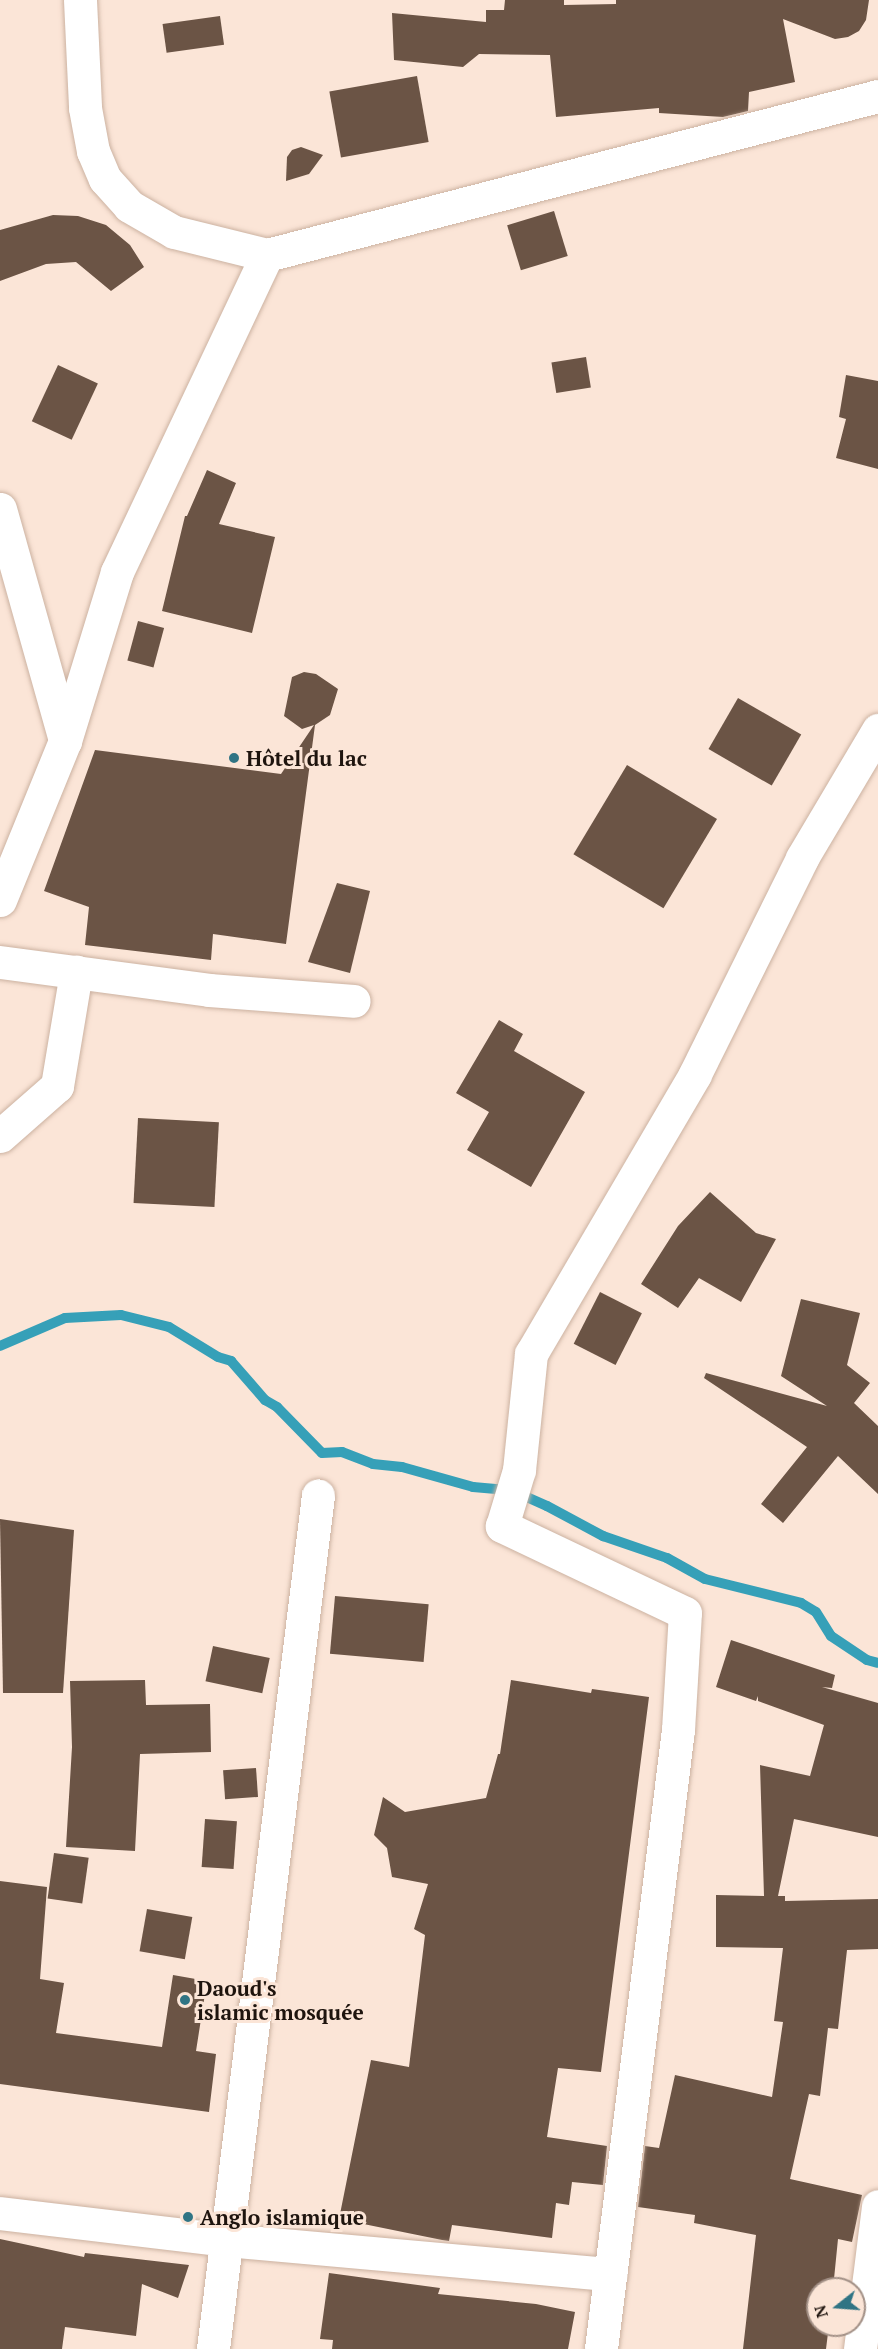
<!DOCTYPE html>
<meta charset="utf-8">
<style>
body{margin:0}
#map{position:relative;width:878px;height:2349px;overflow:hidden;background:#fbe5d7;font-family:"PT Serif",serif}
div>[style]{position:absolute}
.stream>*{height:10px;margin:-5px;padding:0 5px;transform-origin:5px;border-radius:5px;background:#36a0b8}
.building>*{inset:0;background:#6b5445;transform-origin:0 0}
.roads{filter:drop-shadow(0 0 2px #ccb2a1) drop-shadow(0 0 2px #ccb2a1)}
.minor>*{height:33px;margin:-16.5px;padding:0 16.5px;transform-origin:16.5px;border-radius:16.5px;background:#fff}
.dots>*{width:16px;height:16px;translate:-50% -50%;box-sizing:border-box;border:3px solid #fbe5d7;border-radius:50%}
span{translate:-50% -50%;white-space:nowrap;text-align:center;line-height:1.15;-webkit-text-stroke:6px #fbe5d7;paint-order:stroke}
.poi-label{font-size:21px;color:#1e140e;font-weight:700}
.left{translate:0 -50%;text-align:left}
.north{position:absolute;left:806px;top:2277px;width:60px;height:60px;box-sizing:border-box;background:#fbe5d7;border:2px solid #a39187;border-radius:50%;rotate:253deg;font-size:16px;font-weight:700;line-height:24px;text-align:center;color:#1e140e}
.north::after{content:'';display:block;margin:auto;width:21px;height:27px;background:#307484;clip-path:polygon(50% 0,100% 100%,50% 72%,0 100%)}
</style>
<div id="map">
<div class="stream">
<i style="left:0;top:1346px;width:71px;rotate:-23.3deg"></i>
<i style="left:65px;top:1318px;width:56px;rotate:-3.1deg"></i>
<i style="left:121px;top:1315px;width:49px;rotate:14deg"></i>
<i style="left:169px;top:1327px;width:57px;rotate:31.5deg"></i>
<i style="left:218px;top:1357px;width:14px;rotate:17deg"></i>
<i style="left:231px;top:1361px;width:52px;rotate:48.9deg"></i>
<i style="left:265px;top:1400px;width:14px;rotate:30deg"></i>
<i style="left:277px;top:1407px;width:64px;rotate:45.6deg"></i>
<i style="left:322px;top:1453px;width:20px;rotate:-3deg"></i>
<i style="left:342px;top:1452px;width:33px;rotate:21deg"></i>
<i style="left:373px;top:1464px;width:29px;rotate:6deg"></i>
<i style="left:402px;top:1467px;width:74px;rotate:15.7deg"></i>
<i style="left:473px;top:1487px;width:38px;rotate:5deg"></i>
<i style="left:511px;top:1490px;width:39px;rotate:24deg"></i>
<i style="left:547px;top:1506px;width:64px;rotate:28.2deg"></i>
<i style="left:603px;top:1536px;width:68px;rotate:19deg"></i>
<i style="left:667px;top:1558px;width:43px;rotate:28.9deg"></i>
<i style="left:705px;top:1579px;width:99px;rotate:14deg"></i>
<i style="left:801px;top:1603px;width:17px;rotate:31deg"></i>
<i style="left:816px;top:1612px;width:28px;rotate:58deg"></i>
<i style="left:831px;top:1636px;width:43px;rotate:33.7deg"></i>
<i style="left:867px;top:1660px;width:11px;rotate:15deg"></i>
</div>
<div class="building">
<i style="clip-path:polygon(505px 0,564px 0,564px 5px,616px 4px,616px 0,869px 0,866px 20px,859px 31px,848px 37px,835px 39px,783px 19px,795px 82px,749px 92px,748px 111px,723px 117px,659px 113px,659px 108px,556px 117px,550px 55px,479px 54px,463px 67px,394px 60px,392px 13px,486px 22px,486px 10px,504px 10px)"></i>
<i style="left:220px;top:16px;width:29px;height:58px;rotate:82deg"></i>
<i style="left:417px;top:76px;width:67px;height:89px;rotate:80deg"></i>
<i style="clip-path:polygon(301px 147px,323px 155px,309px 174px,286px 181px,287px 157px,292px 150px)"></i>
<i style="left:554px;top:211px;width:47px;height:49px;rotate:73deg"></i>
<i style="clip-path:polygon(53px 215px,78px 216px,106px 225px,130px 245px,144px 267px,111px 291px,76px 262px,46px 264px,0 281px,0 230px)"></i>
<i style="left:586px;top:357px;width:31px;height:35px;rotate:81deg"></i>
<i style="left:58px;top:365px;width:44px;height:62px;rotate:25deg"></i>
<i style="clip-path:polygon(846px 375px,878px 381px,878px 469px,836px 458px,846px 419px,839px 417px)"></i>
<i style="clip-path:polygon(207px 470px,236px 483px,219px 524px,275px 537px,252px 633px,162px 611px,185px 516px,187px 516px)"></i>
<i style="left:138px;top:621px;width:27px;height:41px;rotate:15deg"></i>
<i style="clip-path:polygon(304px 672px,316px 674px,338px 689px,330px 715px,315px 725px,286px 944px,213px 934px,211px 960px,85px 945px,89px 907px,44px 891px,95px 750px,281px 774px,314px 725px,302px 729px,284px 716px,292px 677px)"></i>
<i style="left:738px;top:698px;width:73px;height:59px;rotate:30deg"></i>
<i style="left:627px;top:765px;width:105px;height:104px;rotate:31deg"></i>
<i style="clip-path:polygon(337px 883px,370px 891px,350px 973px,308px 962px)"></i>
<i style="clip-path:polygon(499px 1020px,523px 1034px,514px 1051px,585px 1092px,531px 1187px,467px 1150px,489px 1112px,456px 1093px)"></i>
<i style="left:138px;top:1118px;width:81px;height:85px;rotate:3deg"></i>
<i style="clip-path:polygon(710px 1192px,756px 1233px,776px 1239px,741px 1302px,699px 1278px,678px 1308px,641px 1284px,678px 1226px)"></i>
<i style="left:600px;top:1292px;width:47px;height:58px;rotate:27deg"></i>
<i style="clip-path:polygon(801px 1299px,860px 1313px,847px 1365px,870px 1383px,854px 1403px,878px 1426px,878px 1494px,838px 1456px,783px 1523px,761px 1504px,807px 1447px,704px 1378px,706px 1373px,827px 1406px,781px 1376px)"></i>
<i style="clip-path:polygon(0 1519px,74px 1530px,63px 1693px,3px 1693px)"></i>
<i style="left:335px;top:1596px;width:94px;height:58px;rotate:5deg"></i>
<i style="clip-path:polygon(731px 1640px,835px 1675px,832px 1688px,822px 1687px,878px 1703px,878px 1837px,794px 1819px,778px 1896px,785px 1896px,785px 1901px,878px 1899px,878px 1949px,847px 1950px,838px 2029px,828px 2028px,820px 2096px,809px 2094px,790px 2179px,862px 2195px,852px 2242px,838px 2239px,833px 2289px,818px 2289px,818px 2325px,829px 2325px,826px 2349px,743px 2349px,756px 2235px,694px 2223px,695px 2215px,638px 2207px,645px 2146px,659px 2148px,675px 2075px,772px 2097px,783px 2022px,774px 2021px,783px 1948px,716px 1947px,716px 1895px,764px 1896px,760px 1765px,810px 1776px,824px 1725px,758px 1701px,758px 1696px,756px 1701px,716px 1687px)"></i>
<i style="left:213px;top:1646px;width:58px;height:36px;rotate:12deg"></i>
<i style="clip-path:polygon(145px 1680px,146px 1705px,210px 1704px,211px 1752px,140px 1754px,135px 1851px,66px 1847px,72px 1747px,70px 1681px)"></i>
<i style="clip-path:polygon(511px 1680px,591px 1693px,592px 1689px,649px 1697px,601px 2072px,558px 2068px,547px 2137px,607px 2146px,603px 2185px,572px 2182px,569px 2205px,556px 2203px,552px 2238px,452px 2225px,449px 2241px,442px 2240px,339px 2219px,371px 2060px,409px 2067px,425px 1935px,414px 1929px,428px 1884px,392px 1877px,387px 1848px,374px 1835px,383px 1797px,405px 1812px,486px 1798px,498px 1754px,500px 1754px)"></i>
<i style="left:256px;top:1768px;width:29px;height:33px;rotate:86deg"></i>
<i style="left:205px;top:1819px;width:32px;height:48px;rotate:4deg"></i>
<i style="left:54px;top:1853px;width:35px;height:46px;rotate:8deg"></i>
<i style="clip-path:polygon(0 1881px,47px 1887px,40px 1979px,64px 1983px,56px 2033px,162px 2047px,173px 1975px,207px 1981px,196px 2051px,216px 2054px,209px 2112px,0 2084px)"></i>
<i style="left:147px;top:1909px;width:46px;height:43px;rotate:10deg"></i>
<i style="clip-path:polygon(0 2239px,84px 2257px,85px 2253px,189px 2265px,178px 2298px,142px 2284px,136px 2336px,65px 2327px,62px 2349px,0 2349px)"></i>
<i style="clip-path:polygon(329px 2273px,440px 2288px,438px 2294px,536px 2304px,575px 2312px,568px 2349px,332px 2349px,333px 2340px,320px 2339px)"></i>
</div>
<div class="roads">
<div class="minor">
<i style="left:80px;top:0;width:108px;rotate:87.3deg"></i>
<i style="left:85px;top:108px;width:44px;rotate:79.5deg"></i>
<i style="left:93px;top:151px;width:30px;rotate:67deg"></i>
<i style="left:105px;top:179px;width:36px;rotate:48deg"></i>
<i style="left:129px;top:206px;width:52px;rotate:30deg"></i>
<i style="left:174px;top:232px;width:96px;rotate:13.9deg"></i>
<i style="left:0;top:509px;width:241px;rotate:74.3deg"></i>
<i style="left:0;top:900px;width:172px;rotate:-67.8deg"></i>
<i style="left:65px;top:741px;width:177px;rotate:-72.9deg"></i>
<i style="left:117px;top:572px;width:351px;rotate:-64.7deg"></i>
<i style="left:267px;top:255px;width:631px;rotate:-14.59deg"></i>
<i style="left:0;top:962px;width:211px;rotate:7.6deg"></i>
<i style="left:209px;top:990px;width:145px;rotate:4.3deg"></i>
<i style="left:0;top:1136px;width:76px;rotate:-41.3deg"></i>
<i style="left:57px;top:1086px;width:116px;rotate:-80.5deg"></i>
<i style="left:0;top:2213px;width:228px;rotate:6.8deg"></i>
<i style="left:226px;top:2240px;width:386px;rotate:5.1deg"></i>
<i style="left:213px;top:2349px;width:860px;rotate:-82.99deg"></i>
<i style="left:601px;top:2349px;width:624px;rotate:-82.91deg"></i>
<i style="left:678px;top:1730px;width:117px;rotate:-86.6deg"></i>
<i style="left:685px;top:1613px;width:203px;rotate:-154.6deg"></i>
<i style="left:502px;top:1526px;width:59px;rotate:-73.1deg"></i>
<i style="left:519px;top:1470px;width:117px;rotate:-84.1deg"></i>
<i style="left:531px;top:1354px;width:324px;rotate:-59.6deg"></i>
<i style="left:695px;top:1074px;width:241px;rotate:-63.6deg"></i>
<i style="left:802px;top:858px;width:149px;rotate:-59.3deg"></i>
<i style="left:860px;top:2349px;width:144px;rotate:-82.8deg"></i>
</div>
</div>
<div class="dots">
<i style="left:234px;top:758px;background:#307484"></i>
<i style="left:185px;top:2000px;background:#307484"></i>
<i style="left:188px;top:2217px;background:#307484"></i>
</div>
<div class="poi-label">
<span class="left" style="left:246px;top:758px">Hôtel du lac</span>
<span class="left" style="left:197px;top:2000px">Daoud's<br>islamic mosquée</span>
<span class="left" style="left:200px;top:2217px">Anglo islamique</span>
</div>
<div class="north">N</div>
</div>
